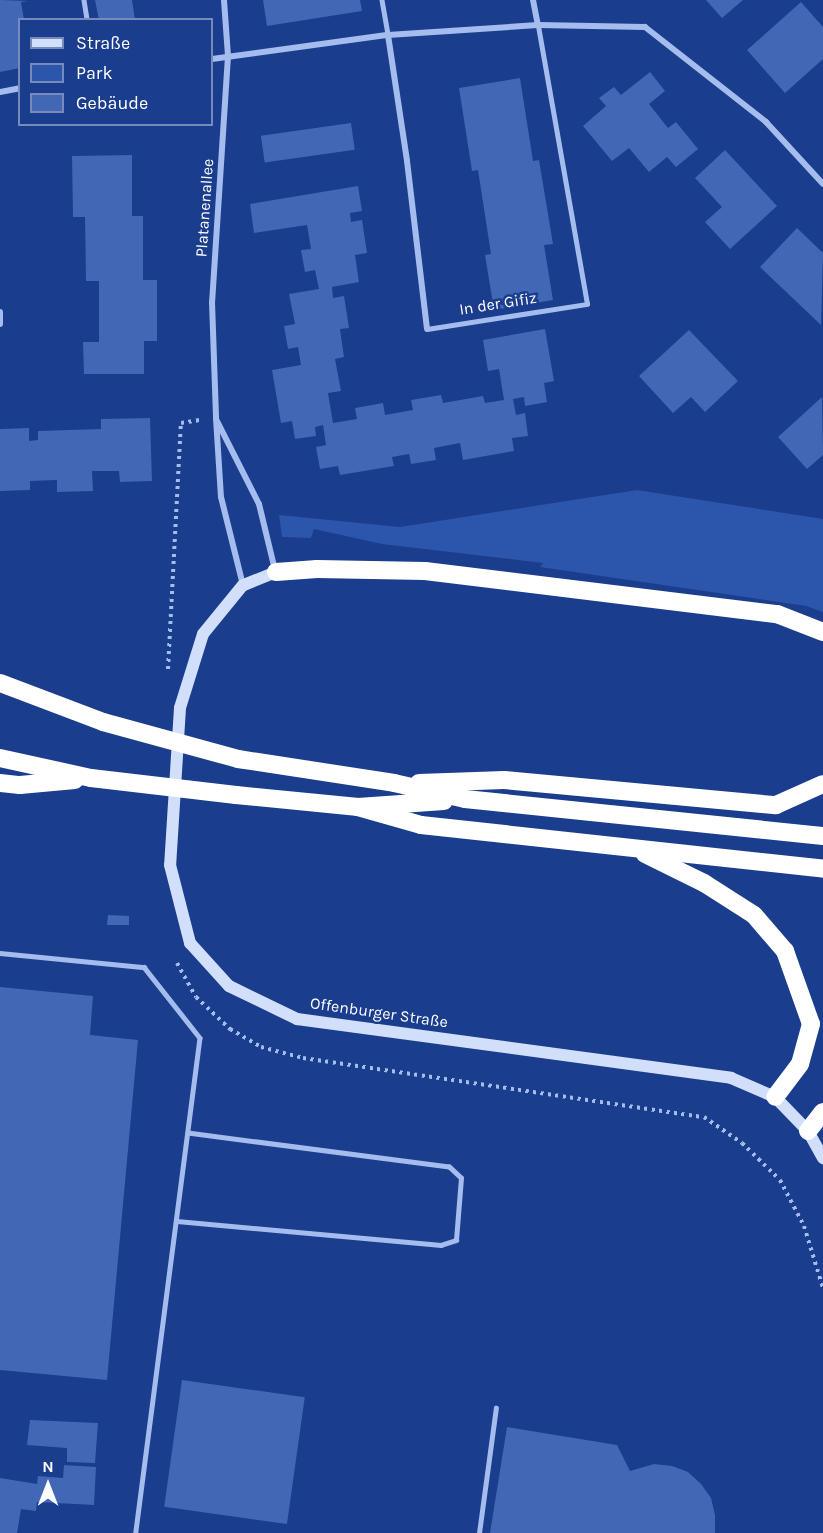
<!DOCTYPE html>
<meta charset="utf-8">
<style>
body{margin:0}
#map{position:relative;width:823px;height:1533px;overflow:hidden;background:#1a3d8d;font-family:Karla,sans-serif}
div>[style]{position:absolute}
.green>*{inset:0;background:#2c56ab}
.building>*{inset:0;background:#4267b5;transform-origin:0 0}
.path>*{height:4px;margin-top:-2px;transform-origin:0;background:repeating-linear-gradient(90deg,#a5bdee 0 3px,transparent 0 7.5px)}
.lane>*{height:4.5px;margin:-2.25px;padding:0 2.25px;transform-origin:2.25px;border-radius:2.25px;background:#a5bdee}
.street>*{height:6px;margin:-3px;padding:0 3px;transform-origin:3px;border-radius:3px;background:#a5bdee}
.secondary>*{height:12px;margin:-6px;padding:0 6px;transform-origin:6px;border-radius:6px;background:#d2dffa}
.highway>*{height:18px;margin:-9px;padding:0 9px;transform-origin:9px;border-radius:9px;background:#fff}
.highway-bridge>*{height:18px;margin:-9px;padding:0 9px;transform-origin:9px;border-radius:9px;background:#fff}
span{translate:-50% -50%;white-space:nowrap;text-align:center;line-height:1.15;-webkit-text-stroke:5px #1a3d8d;paint-order:stroke}
.street-label{font-size:16px;color:#fff}
.legend{position:absolute;left:18px;top:18px;width:195px;height:108px;box-sizing:border-box;background:#1a3d8d;border:2px solid #768bbb;margin:0;padding:8px 10px;list-style:none;font-size:18px;color:#fff}
.legend li{display:flex;align-items:center;gap:12px;height:30px}
.legend b{width:30px;border:2px solid #768bbb}
.north{position:absolute;left:18px;top:1455px;width:60px;height:60px;-webkit-text-stroke:4px #1a3d8d;paint-order:stroke;rotate:0deg;font-size:16px;font-weight:700;line-height:24px;text-align:center;color:#fff}
.north::after{content:'';display:block;margin:auto;width:21px;height:27px;background:#fff;clip-path:polygon(50% 0,100% 100%,50% 72%,0 100%)}
</style>
<div id="map">
<div class="green">
<i style="clip-path:polygon(637px 490px,823px 519px,823px 612px,806px 606px,540px 567px,543px 563px,382px 544px,314px 529px,311px 538px,282px 537px,279px 515px,400px 527px)"></i>
</div>
<div class="building">
<i style="clip-path:polygon(0 0,28px 1px,21px 2px,24px 20px,20px 20px,20px 68px,0 72px)"></i>
<i style="clip-path:polygon(95px 0,132px 0,135px 20px,99px 20px)"></i>
<i style="clip-path:polygon(263px 0,360px 0,362px 11px,267px 26px)"></i>
<i style="clip-path:polygon(706px 0,743px 0,722px 18px)"></i>
<i style="clip-path:polygon(801px 2px,823px 27px,823px 59px,785px 93px,747px 50px)"></i>
<i style="clip-path:polygon(650px 72px,665px 91px,649px 104px,668px 128px,676px 122px,698px 149px,676px 167px,667px 157px,649px 172px,629px 148px,612px 161px,583px 126px,606px 106px,599px 98px,614px 87px,621px 95px)"></i>
<i style="clip-path:polygon(520px 78px,533px 161px,539px 160px,553px 244px,544px 245px,553px 300px,494px 310px,485px 255px,491px 254px,478px 170px,472px 171px,459px 88px)"></i>
<i style="left:351px;top:123px;width:27px;height:91px;rotate:82deg"></i>
<i style="clip-path:polygon(725px 150px,777px 206px,730px 249px,705px 222px,722px 207px,695px 178px)"></i>
<i style="clip-path:polygon(132px 155px,132px 216px,143px 216px,143px 280px,157px 280px,157px 341px,144px 341px,144px 374px,84px 374px,83px 342px,99px 342px,99px 281px,86px 281px,85px 217px,73px 217px,72px 156px)"></i>
<i style="clip-path:polygon(358px 186px,362px 211px,350px 213px,351px 222px,362px 220px,367px 253px,355px 255px,359px 282px,332px 287px,333px 298px,344px 296px,349px 328px,340px 329px,344px 357px,335px 359px,341px 391px,328px 393px,333px 423px,357px 419px,355px 408px,383px 403px,385px 415px,413px 410px,411px 400px,441px 395px,443px 403px,483px 396px,485px 403px,504px 400px,499px 369px,488px 371px,483px 340px,545px 329px,554px 381px,544px 383px,547px 402px,525px 406px,524px 397px,513px 399px,516px 415px,525px 413px,528px 436px,512px 438px,514px 451px,463px 460px,460px 443px,434px 448px,436px 460px,411px 464px,409px 454px,392px 457px,394px 466px,340px 475px,338px 466px,320px 469px,316px 447px,326px 445px,323px 425px,315px 427px,316px 436px,295px 439px,292px 421px,281px 423px,272px 370px,301px 365px,298px 347px,288px 349px,284px 326px,295px 324px,289px 294px,319px 289px,315px 270px,305px 272px,301px 250px,311px 249px,307px 225px,254px 233px,250px 204px)"></i>
<i style="clip-path:polygon(797px 228px,823px 253px,821px 325px,760px 267px)"></i>
<i style="clip-path:polygon(689px 330px,738px 381px,705px 412px,691px 397px,673px 413px,639px 376px)"></i>
<i style="clip-path:polygon(822px 397px,823px 455px,807px 469px,778px 437px)"></i>
<i style="clip-path:polygon(150px 418px,152px 481px,120px 482px,119px 471px,92px 471px,93px 491px,57px 492px,57px 480px,30px 481px,30px 490px,0 491px,0 429px,29px 428px,29px 441px,38px 440px,38px 431px,101px 429px,101px 419px)"></i>
<i style="clip-path:polygon(108px 915px,129px 916px,129px 925px,107px 925px)"></i>
<i style="clip-path:polygon(0 987px,93px 996px,90px 1035px,138px 1040px,107px 1380px,0 1370px)"></i>
<i style="left:182px;top:1380px;width:124px;height:128px;rotate:8deg"></i>
<i style="clip-path:polygon(30px 1420px,98px 1423px,95px 1463px,67px 1462px,67px 1448px,27px 1445px)"></i>
<i style="clip-path:polygon(507px 1427px,617px 1445px,630px 1471px,654px 1464px,672px 1466px,688px 1472px,701px 1484px,711px 1498px,715px 1515px,715px 1533px,490px 1533px)"></i>
<i style="clip-path:polygon(64px 1465px,96px 1467px,94px 1505px,37px 1502px,36px 1511px,21px 1509px,17px 1533px,0 1533px,0 1478px,37px 1484px,38px 1476px,63px 1478px)"></i>
</div>
<div class="path">
<i style="left:168px;top:669px;width:246px;rotate:-87deg"></i>
<i style="left:181px;top:423px;width:19px;rotate:-9deg"></i>
<i style="left:177px;top:963px;width:39px;rotate:61deg"></i>
<i style="left:196px;top:997px;width:47px;rotate:43.3deg"></i>
<i style="left:230px;top:1029px;width:36px;rotate:30deg"></i>
<i style="left:261px;top:1047px;width:43px;rotate:14.7deg"></i>
<i style="left:303px;top:1058px;width:405px;rotate:8.4deg"></i>
<i style="left:704px;top:1117px;width:46px;rotate:34.4deg"></i>
<i style="left:742px;top:1143px;width:53px;rotate:44.2deg"></i>
<i style="left:780px;top:1180px;width:52px;rotate:62.4deg"></i>
<i style="left:804px;top:1226px;width:65px;rotate:73deg"></i>
</div>
<div class="lane">
<i style="left:84px;top:0;width:20px;rotate:81deg"></i>
<i style="left:382px;top:0;width:36px;rotate:80deg"></i>
<i style="left:427px;top:329px;width:162px;rotate:-8.9deg"></i>
<i style="left:587px;top:304px;width:283px;rotate:-100deg"></i>
<i style="left:0;top:953px;width:145px;rotate:5.6deg"></i>
<i style="left:144px;top:967px;width:90px;rotate:51.7deg"></i>
<i style="left:200px;top:1038px;width:499px;rotate:97.4deg"></i>
<i style="left:177px;top:1221px;width:265px;rotate:5.2deg"></i>
<i style="left:441px;top:1245px;width:16px;rotate:-18deg"></i>
<i style="left:456px;top:1240px;width:62px;rotate:-85.4deg"></i>
<i style="left:461px;top:1178px;width:16px;rotate:-137deg"></i>
<i style="left:449px;top:1167px;width:263px;rotate:-172.6deg"></i>
<i style="left:479px;top:1533px;width:126px;rotate:-82.3deg"></i>
</div>
<div class="street">
<i style="left:224px;top:0;width:56px;rotate:85.9deg"></i>
<i style="left:228px;top:56px;width:247px;rotate:93.7deg"></i>
<i style="left:212px;top:302px;width:116px;rotate:88deg"></i>
<i style="left:216px;top:418px;width:79px;rotate:86.4deg"></i>
<i style="left:221px;top:497px;width:91px;rotate:76deg"></i>
<i style="left:533px;top:0;width:25px;rotate:79deg"></i>
<i style="left:388px;top:35px;width:127px;rotate:81.4deg"></i>
<i style="left:407px;top:161px;width:169px;rotate:83.2deg"></i>
<i style="left:212px;top:59px;width:178px;rotate:-7.8deg"></i>
<i style="left:388px;top:35px;width:150px;rotate:-3.8deg"></i>
<i style="left:538px;top:25px;width:107px;rotate:1.1deg"></i>
<i style="left:645px;top:27px;width:154px;rotate:38.1deg"></i>
<i style="left:766px;top:122px;width:84px;rotate:47.4deg"></i>
<i style="left:0;top:92px;width:20px;rotate:-11deg"></i>
<i style="left:0;top:312px;width:12px;rotate:90deg"></i>
<i style="left:217px;top:421px;width:93px;rotate:63.2deg"></i>
<i style="left:259px;top:504px;width:68px;rotate:76.4deg"></i>
</div>
<div class="secondary">
<i style="left:276px;top:572px;width:35px;rotate:158deg"></i>
<i style="left:243px;top:585px;width:63px;rotate:129.2deg"></i>
<i style="left:203px;top:634px;width:77px;rotate:107.3deg"></i>
<i style="left:180px;top:708px;width:157px;rotate:93.6deg"></i>
<i style="left:170px;top:865px;width:81px;rotate:75.6deg"></i>
<i style="left:190px;top:943px;width:58px;rotate:47.8deg"></i>
<i style="left:229px;top:986px;width:76px;rotate:25.9deg"></i>
<i style="left:297px;top:1019px;width:438px;rotate:7.7deg"></i>
<i style="left:731px;top:1078px;width:48px;rotate:23.4deg"></i>
<i style="left:775px;top:1097px;width:47px;rotate:45.9deg"></i>
<i style="left:808px;top:1131px;width:31px;rotate:61deg"></i>
</div>
<div class="highway">
<i style="left:276px;top:572px;width:41px;rotate:-4.2deg"></i>
<i style="left:317px;top:569px;width:108px;rotate:1.1deg"></i>
<i style="left:425px;top:571px;width:355px;rotate:7deg"></i>
<i style="left:777px;top:614px;width:49px;rotate:21.4deg"></i>
<i style="left:0;top:683px;width:110px;rotate:20.7deg"></i>
<i style="left:0;top:758px;width:93px;rotate:12.4deg"></i>
<i style="left:238px;top:759px;width:158px;rotate:8.7deg"></i>
<i style="left:394px;top:783px;width:73px;rotate:12.7deg"></i>
<i style="left:465px;top:799px;width:360px;rotate:5.9deg"></i>
<i style="left:0;top:783px;width:20px;rotate:6deg"></i>
<i style="left:20px;top:785px;width:55px;rotate:-5.2deg"></i>
<i style="left:419px;top:783px;width:85px;rotate:-2deg"></i>
<i style="left:504px;top:780px;width:273px;rotate:5.3deg"></i>
<i style="left:776px;top:805px;width:51px;rotate:-24.1deg"></i>
<i style="left:236px;top:795px;width:123px;rotate:5.6deg"></i>
<i style="left:358px;top:807px;width:86px;rotate:-4deg"></i>
<i style="left:358px;top:807px;width:66px;rotate:15.9deg"></i>
<i style="left:421px;top:825px;width:404px;rotate:6.2deg"></i>
<i style="left:645px;top:854px;width:66px;rotate:26.2deg"></i>
<i style="left:704px;top:883px;width:59px;rotate:32.6deg"></i>
<i style="left:754px;top:915px;width:48px;rotate:49.3deg"></i>
<i style="left:785px;top:951px;width:77px;rotate:70.4deg"></i>
<i style="left:811px;top:1024px;width:41px;rotate:105.4deg"></i>
<i style="left:800px;top:1064px;width:41px;rotate:127.1deg"></i>
<i style="left:808px;top:1131px;width:24px;rotate:-52deg"></i>
</div>
<div class="highway-bridge">
<i style="left:103px;top:722px;width:140px;rotate:15.3deg"></i>
<i style="left:91px;top:778px;width:146px;rotate:6.7deg"></i>
</div>
<div class="street-label">
<span style="left:205px;top:208px;rotate:-86deg">Platanenallee</span>
<span style="left:498px;top:304px;rotate:-9deg">In der Gifiz</span>
<span style="left:379px;top:1013px;rotate:8deg">Offenburger Straße</span>
</div>
<ul class="legend">
<li><b style="height:8px;background:#d2dffa"></b>Straße</li>
<li><b style="height:16px;background:#2c56ab"></b>Park</li>
<li><b style="height:16px;background:#4267b5"></b>Gebäude</li>
</ul>
<div class="north">N</div>
</div>
